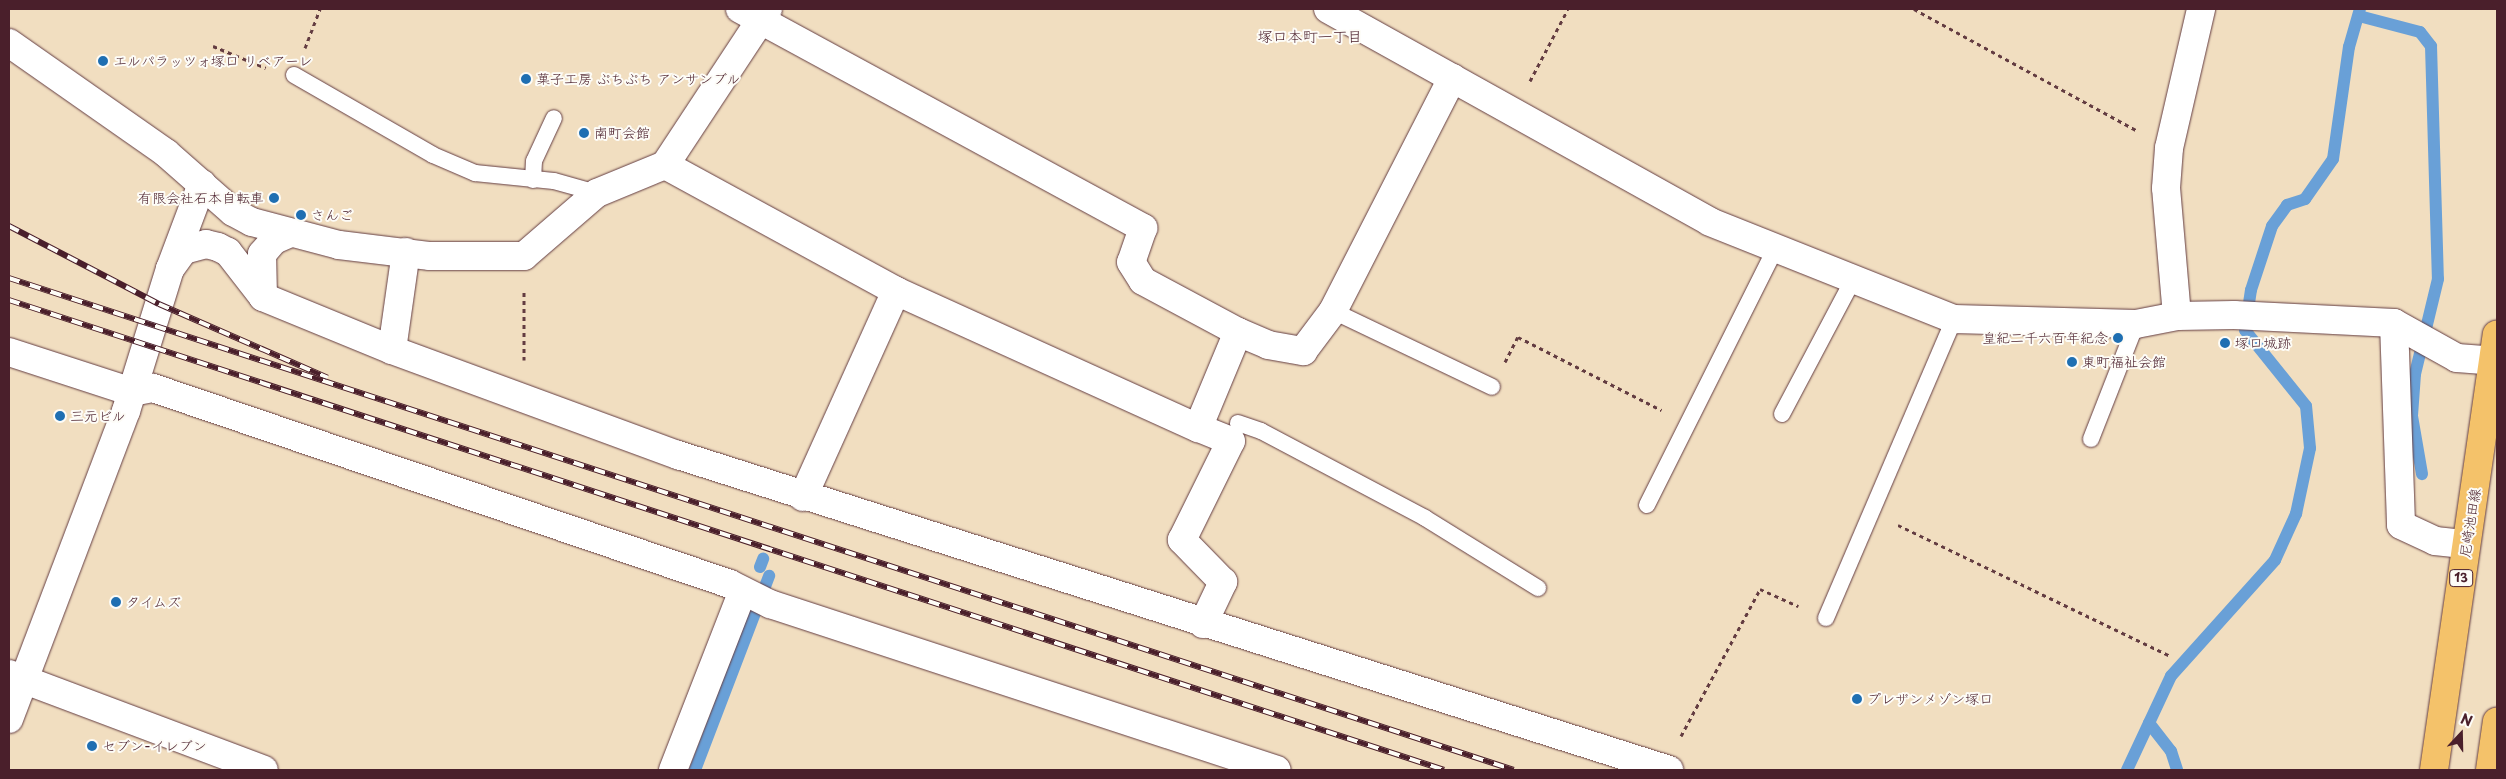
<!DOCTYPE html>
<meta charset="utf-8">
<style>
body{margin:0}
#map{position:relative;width:2506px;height:779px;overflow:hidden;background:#f1dec0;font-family:"Playpen Sans","Klee One",sans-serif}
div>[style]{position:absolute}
.stream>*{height:12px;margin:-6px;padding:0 6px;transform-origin:6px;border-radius:6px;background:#69a0d7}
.path>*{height:3px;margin-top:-1.5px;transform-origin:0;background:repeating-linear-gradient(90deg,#633c41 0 4px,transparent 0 8px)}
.roads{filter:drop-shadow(0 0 1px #633c41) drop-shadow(0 0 1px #633c41)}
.service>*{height:16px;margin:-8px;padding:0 8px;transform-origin:8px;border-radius:8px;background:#fff}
.minor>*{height:28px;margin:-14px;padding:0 14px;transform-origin:14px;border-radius:14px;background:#fff}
.primary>*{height:28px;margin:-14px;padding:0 14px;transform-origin:14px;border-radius:14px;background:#f4c26a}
.rail>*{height:5.5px;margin-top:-2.75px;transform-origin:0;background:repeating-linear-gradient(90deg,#fdfcf7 0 11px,#4a1f2b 0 22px);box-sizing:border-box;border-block:1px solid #4a1f2b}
.dots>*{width:14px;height:14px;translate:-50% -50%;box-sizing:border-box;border:2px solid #fdfcf7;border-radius:50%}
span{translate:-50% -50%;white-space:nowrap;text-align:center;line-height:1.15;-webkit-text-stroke:4px #fdfcf7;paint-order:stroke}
.shield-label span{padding:1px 4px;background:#fdfcf7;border:1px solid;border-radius:4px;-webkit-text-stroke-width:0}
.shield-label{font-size:12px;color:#4a1f2b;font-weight:700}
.poi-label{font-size:14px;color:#4a1f2b}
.left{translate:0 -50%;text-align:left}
.right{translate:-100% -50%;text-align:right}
.street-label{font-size:14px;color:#4a1f2b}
.neighbourhood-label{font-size:15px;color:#4a1f2b}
.frame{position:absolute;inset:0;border:10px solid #4a1f2b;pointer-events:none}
.north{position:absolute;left:2436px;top:709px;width:50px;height:50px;-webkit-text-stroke:4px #fdfcf7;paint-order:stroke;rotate:21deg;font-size:14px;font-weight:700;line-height:20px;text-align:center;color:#4a1f2b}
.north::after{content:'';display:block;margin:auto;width:18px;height:22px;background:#4a1f2b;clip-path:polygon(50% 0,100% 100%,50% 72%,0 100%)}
</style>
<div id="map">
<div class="stream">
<i style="left:2359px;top:16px;width:63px;rotate:14.7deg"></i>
<i style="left:2420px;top:32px;width:18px;rotate:52deg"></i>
<i style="left:2431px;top:46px;width:233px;rotate:88.3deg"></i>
<i style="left:2438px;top:279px;width:98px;rotate:103.6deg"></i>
<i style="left:2415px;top:374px;width:42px;rotate:94.1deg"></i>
<i style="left:2412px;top:416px;width:59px;rotate:80.2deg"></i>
<i style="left:760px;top:567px;width:9px;rotate:-69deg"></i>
<i style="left:2149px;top:723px;width:36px;rotate:52deg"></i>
<i style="left:2171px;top:751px;width:20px;rotate:72deg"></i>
<i style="left:695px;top:770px;width:208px;rotate:-69.1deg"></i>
<i style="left:2127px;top:770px;width:104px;rotate:-64.9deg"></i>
<i style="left:2171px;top:676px;width:156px;rotate:-48.1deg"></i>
<i style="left:2275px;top:560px;width:51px;rotate:-65.5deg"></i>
<i style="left:2296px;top:514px;width:67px;rotate:-78deg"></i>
<i style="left:2310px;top:448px;width:42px;rotate:-95.4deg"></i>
<i style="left:2306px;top:406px;width:97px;rotate:-128.8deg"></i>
<i style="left:2245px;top:330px;width:40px;rotate:-81.5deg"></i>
<i style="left:2251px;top:290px;width:67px;rotate:-71.8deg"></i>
<i style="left:2272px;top:226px;width:26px;rotate:-54deg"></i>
<i style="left:2287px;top:205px;width:19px;rotate:-18deg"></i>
<i style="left:2305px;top:199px;width:49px;rotate:-55deg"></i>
<i style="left:2333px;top:159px;width:113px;rotate:-81.9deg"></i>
<i style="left:2349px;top:47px;width:40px;rotate:-74deg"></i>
</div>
<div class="path">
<i style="left:1914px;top:9px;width:253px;rotate:28.6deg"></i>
<i style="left:213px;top:46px;width:57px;rotate:22.5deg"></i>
<i style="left:305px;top:48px;width:42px;rotate:-69deg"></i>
<i style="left:1530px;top:81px;width:81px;rotate:-62.2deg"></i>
<i style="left:524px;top:360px;width:69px;rotate:-90deg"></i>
<i style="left:1505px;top:362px;width:28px;rotate:-63deg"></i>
<i style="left:1518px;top:337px;width:161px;rotate:27deg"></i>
<i style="left:1898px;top:525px;width:302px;rotate:25.7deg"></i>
<i style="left:1681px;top:736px;width:167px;rotate:-61.7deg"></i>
<i style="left:1760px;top:589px;width:42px;rotate:24.1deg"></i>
</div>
<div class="roads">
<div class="service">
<i style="left:294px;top:75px;width:160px;rotate:29.9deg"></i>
<i style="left:433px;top:155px;width:46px;rotate:23.2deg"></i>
<i style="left:475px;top:173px;width:79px;rotate:5.8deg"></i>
<i style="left:554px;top:181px;width:45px;rotate:15.6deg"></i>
<i style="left:533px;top:180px;width:19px;rotate:-87deg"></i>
<i style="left:534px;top:161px;width:47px;rotate:-65.1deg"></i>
<i style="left:1333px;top:311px;width:176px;rotate:25.5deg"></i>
<i style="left:1782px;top:414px;width:149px;rotate:-62.1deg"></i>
<i style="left:1238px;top:423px;width:24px;rotate:19deg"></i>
<i style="left:1261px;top:431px;width:186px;rotate:27.9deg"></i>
<i style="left:1425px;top:518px;width:133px;rotate:31.8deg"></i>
<i style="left:2091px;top:439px;width:123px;rotate:-68.6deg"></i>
<i style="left:1647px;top:505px;width:284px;rotate:-63.4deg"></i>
<i style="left:1826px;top:618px;width:325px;rotate:-66.8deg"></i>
</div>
<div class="minor">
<i style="left:740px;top:9px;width:459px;rotate:28.5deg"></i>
<i style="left:1143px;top:228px;width:36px;rotate:109deg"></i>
<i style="left:1131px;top:262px;width:22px;rotate:58deg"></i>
<i style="left:1143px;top:281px;width:108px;rotate:28.2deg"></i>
<i style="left:1238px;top:332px;width:33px;rotate:23deg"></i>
<i style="left:1268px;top:345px;width:36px;rotate:10deg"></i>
<i style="left:1303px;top:351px;width:50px;rotate:-53.1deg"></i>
<i style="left:1333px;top:311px;width:262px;rotate:-62.9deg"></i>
<i style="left:1328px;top:9px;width:437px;rotate:29.1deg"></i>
<i style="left:1710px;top:222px;width:263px;rotate:21.7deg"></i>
<i style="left:1954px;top:319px;width:182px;rotate:1.6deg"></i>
<i style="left:2136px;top:324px;width:42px;rotate:-11deg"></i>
<i style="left:2177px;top:316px;width:57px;rotate:-1deg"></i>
<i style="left:2234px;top:315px;width:160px;rotate:2.9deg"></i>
<i style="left:2394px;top:323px;width:72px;rotate:29.1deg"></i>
<i style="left:2457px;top:358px;width:40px;rotate:4.3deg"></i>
<i style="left:9px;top:43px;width:192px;rotate:35deg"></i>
<i style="left:166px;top:153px;width:89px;rotate:41.4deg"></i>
<i style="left:233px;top:212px;width:21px;rotate:28deg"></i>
<i style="left:252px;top:222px;width:90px;rotate:14.8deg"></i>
<i style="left:339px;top:245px;width:92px;rotate:6.9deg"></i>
<i style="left:430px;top:256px;width:94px"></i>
<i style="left:524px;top:256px;width:96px;rotate:-40.8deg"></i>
<i style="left:597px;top:193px;width:74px;rotate:-22.4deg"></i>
<i style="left:665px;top:165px;width:187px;rotate:-56.6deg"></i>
<i style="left:665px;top:165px;width:263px;rotate:28.6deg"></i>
<i style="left:896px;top:291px;width:332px;rotate:24.4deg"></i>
<i style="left:170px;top:269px;width:24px;rotate:-54deg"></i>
<i style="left:184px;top:250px;width:23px;rotate:-15deg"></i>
<i style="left:206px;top:244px;width:12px;rotate:14deg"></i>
<i style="left:218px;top:247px;width:11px;rotate:27deg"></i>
<i style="left:228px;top:252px;width:57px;rotate:52.1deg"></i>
<i style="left:263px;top:297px;width:139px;rotate:22.3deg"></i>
<i style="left:392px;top:350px;width:305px;rotate:20.2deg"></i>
<i style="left:678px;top:455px;width:1040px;rotate:17.63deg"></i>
<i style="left:263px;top:297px;width:43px;rotate:-91.3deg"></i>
<i style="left:262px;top:254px;width:18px;rotate:-49deg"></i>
<i style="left:274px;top:240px;width:15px;rotate:-23deg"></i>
<i style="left:2177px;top:316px;width:128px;rotate:-94.9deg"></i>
<i style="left:2166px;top:188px;width:40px;rotate:-85.7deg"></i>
<i style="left:2169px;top:148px;width:143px;rotate:-77deg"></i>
<i style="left:2394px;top:323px;width:202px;rotate:88deg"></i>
<i style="left:2401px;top:525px;width:38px;rotate:25deg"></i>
<i style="left:2435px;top:541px;width:31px;rotate:6deg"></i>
<i style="left:392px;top:350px;width:99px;rotate:-81.9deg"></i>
<i style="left:9px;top:352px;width:129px;rotate:18deg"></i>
<i style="left:132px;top:392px;width:21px;rotate:-11deg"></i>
<i style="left:153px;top:388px;width:609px;rotate:18.76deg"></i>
<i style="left:730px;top:584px;width:45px;rotate:26.6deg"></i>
<i style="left:770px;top:604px;width:533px;rotate:18.13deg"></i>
<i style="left:803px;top:497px;width:226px;rotate:-65.7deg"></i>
<i style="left:1203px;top:624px;width:47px;rotate:-64.5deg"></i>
<i style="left:1223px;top:582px;width:59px;rotate:-134.3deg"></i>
<i style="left:1182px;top:540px;width:110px;rotate:-63.7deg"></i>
<i style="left:1231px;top:441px;width:35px;rotate:-158deg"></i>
<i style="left:1198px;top:428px;width:104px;rotate:-67.4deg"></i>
<i style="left:9px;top:674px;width:272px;rotate:20.6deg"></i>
<i style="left:9px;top:719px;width:329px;rotate:-69.2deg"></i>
<i style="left:126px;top:411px;width:149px;rotate:-72.8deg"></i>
<i style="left:170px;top:269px;width:91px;rotate:-69.4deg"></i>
<i style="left:673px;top:770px;width:190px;rotate:-68.7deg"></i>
</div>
<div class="primary">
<i style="left:2434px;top:770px;width:440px;rotate:-81.8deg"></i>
<i style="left:2490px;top:770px;width:49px;rotate:-81.9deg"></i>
</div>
</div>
<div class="rail">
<i style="left:9px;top:226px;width:169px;rotate:27.5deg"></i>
<i style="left:159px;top:304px;width:184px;rotate:23.6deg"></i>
<i style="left:9px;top:278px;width:1583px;rotate:18.1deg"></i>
<i style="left:9px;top:300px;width:1510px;rotate:18.13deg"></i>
</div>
<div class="dots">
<i style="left:103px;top:61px;background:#1f6fb2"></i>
<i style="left:526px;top:79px;background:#1f6fb2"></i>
<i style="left:584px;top:133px;background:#1f6fb2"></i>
<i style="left:274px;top:198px;background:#1f6fb2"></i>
<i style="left:301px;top:215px;background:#1f6fb2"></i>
<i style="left:2118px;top:338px;background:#1f6fb2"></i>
<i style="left:2225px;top:343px;background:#1f6fb2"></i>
<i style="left:2072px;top:362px;background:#1f6fb2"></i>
<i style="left:60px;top:416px;background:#1f6fb2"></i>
<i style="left:116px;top:602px;background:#1f6fb2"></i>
<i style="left:1857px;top:699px;background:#1f6fb2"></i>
<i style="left:92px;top:746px;background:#1f6fb2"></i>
</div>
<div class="shield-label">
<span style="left:2461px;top:578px">13</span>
</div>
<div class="poi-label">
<span class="left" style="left:113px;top:61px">エルパラッツォ塚口 リベアーレ</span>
<span class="left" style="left:536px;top:79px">菓子工房 ぷちぷち アンサンブル</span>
<span class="left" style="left:594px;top:133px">南町会館</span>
<span class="right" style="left:264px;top:198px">有限会社石本自転車</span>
<span class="left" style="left:311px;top:215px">さんご</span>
<span class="right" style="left:2108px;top:338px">皇紀二千六百年紀念</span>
<span class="left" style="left:2235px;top:343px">塚口城跡</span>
<span class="left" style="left:2082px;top:362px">東町福祉会館</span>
<span class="left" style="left:70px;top:416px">三元ビル</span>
<span class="left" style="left:126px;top:602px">タイムズ</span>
<span class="left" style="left:1867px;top:699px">プレザンメゾン塚口</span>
<span class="left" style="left:102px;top:746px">セブン-イレブン</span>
</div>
<div class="street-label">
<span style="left:2470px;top:523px;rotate:-81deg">尼崎池田線</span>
</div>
<div class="neighbourhood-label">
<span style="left:1310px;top:36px">塚口本町一丁目</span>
</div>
<div class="frame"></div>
<div class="north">N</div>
</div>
